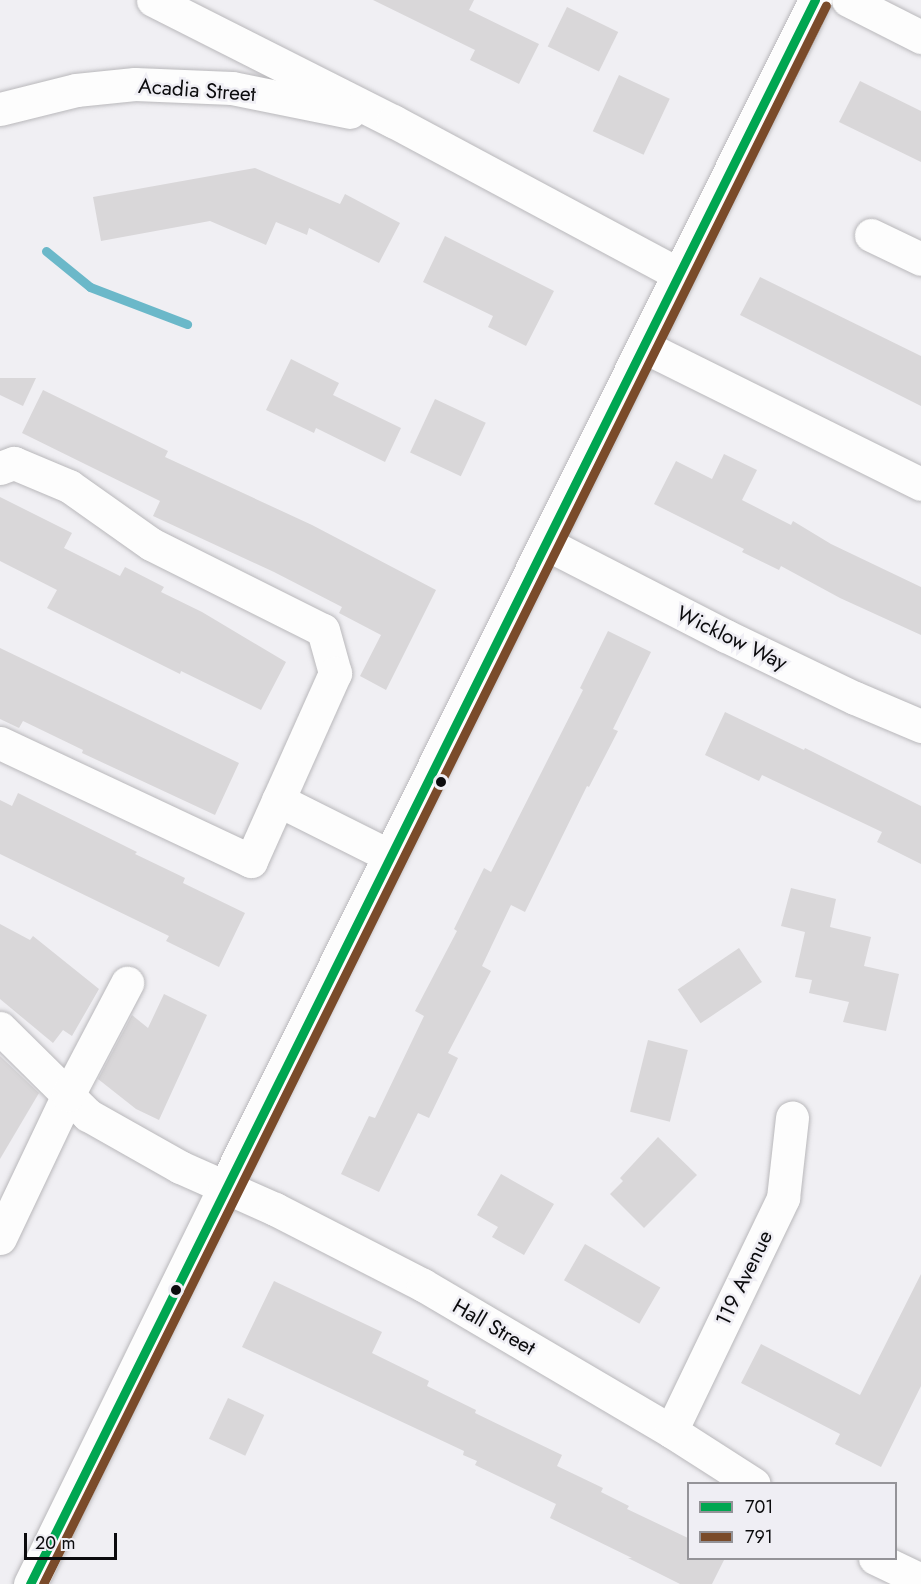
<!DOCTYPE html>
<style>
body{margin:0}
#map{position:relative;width:921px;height:1584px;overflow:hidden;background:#f0eff3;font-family:Jost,sans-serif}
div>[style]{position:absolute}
.stream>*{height:9px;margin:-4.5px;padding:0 4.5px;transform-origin:4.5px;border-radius:4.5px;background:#6bb8c9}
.building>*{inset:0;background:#d9d7d9;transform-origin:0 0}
.roads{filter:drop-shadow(0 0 2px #b9b8bb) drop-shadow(0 0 2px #b9b8bb)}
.minor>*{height:33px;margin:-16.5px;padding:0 16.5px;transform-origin:16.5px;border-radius:16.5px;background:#fdfdfd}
.major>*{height:33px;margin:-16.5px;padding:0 16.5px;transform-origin:16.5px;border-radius:16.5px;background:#fdfdfd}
.bus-1>*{height:9px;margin:-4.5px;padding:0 4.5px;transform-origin:4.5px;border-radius:4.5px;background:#00a651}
.bus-2>*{height:9px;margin:-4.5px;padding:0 4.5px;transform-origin:4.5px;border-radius:4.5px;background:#7a4b2a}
.dots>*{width:16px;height:16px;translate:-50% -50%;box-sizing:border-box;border:3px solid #efeef4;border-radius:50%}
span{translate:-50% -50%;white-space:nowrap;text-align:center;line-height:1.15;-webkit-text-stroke:5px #efeef4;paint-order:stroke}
.street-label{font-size:21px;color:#0b0b0d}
.legend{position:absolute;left:687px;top:1482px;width:210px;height:78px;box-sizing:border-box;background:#efeef4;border:2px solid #949398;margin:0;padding:8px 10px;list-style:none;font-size:18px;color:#0b0b0d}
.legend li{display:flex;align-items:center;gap:12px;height:30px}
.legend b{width:30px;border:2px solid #949398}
.scale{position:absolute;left:24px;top:1533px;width:93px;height:27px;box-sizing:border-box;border:3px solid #0b0b0d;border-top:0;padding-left:8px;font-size:18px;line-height:21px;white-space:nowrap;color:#0b0b0d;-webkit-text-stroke:4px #efeef4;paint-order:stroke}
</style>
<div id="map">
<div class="stream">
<i style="left:46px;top:251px;width:57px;rotate:39.3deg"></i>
<i style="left:90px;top:287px;width:104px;rotate:20.9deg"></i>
</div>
<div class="building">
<i style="clip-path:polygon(373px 0,474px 0,469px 10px,539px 44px,519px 84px,470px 60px,475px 50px)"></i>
<i style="left:567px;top:7px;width:57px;height:44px;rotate:26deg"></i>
<i style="left:619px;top:75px;width:56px;height:62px;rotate:25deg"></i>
<i style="clip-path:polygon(860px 81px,921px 111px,921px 162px,839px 122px)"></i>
<i style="clip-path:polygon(255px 168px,340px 204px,345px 194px,400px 223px,379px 263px,309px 228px,307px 235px,276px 222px,266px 245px,210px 221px,101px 241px,93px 197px)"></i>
<i style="clip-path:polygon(445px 236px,554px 291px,526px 346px,488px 327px,493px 316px,423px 282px)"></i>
<i style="clip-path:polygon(760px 277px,921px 356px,921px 406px,740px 315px)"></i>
<i style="clip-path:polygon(291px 359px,339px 383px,333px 395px,401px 428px,385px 462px,316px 428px,314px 433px,266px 410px)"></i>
<i style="clip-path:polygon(0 378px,36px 378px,23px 406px,0 395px)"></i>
<i style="clip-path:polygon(43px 390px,168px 451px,165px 457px,312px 525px,436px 590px,386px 690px,360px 676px,381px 635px,339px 613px,342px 607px,274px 572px,153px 516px,160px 501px,22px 433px)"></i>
<i style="left:435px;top:399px;width:56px;height:59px;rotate:25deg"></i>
<i style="clip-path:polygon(724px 454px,757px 470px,742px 500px,791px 525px,793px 521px,831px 544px,921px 587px,921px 635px,840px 598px,781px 566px,779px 570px,742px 552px,744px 549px,654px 504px,676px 461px,712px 479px)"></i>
<i style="clip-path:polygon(0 497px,72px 533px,64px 548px,120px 576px,125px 567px,164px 587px,161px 592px,202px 612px,286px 662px,261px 710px,181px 671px,180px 674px,47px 608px,57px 590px,0 561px)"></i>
<i style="clip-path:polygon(608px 631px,651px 652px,613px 729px,618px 731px,589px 787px,587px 786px,525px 912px,511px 905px,482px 966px,491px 971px,448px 1053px,458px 1058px,429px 1118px,418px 1113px,379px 1192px,341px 1174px,369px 1116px,375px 1118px,424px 1016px,415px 1011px,457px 931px,454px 929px,484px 868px,491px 872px,583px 690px,580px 688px)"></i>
<i style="clip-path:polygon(0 648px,239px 763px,215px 815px,82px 753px,83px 750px,23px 721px,19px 728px,0 719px)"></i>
<i style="clip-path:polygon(725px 712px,804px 750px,805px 748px,921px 806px,921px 864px,877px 842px,882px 832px,762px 775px,759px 781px,705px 755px)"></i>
<i style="clip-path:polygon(18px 793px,137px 852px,135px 854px,185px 878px,183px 883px,245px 913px,219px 967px,166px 941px,169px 936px,0 854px,0 800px,12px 806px)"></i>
<i style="clip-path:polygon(791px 888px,836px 899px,830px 927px,871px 937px,864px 966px,899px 974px,886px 1031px,843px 1022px,849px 1002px,809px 993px,812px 980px,795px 977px,805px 932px,781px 926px)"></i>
<i style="clip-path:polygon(0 924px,30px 940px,33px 936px,99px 989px,72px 1036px,63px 1030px,53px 1043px,0 999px)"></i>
<i style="left:739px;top:948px;width:41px;height:74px;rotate:56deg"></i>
<i style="clip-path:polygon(164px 994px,207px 1015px,159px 1120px,136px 1109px,98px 1079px,132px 1015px,148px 1028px)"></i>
<i style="left:648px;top:1040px;width:41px;height:74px;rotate:14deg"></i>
<i style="clip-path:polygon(0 1056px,39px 1093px,0 1159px)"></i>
<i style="clip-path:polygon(658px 1137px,697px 1175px,644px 1228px,610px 1194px,623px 1181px,620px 1178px)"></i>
<i style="clip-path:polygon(501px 1174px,554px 1204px,524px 1255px,492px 1237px,498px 1227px,477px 1215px)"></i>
<i style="left:585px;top:1244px;width:87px;height:42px;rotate:30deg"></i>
<i style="clip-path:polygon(921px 1274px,921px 1386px,881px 1467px,835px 1444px,840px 1434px,741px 1383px,761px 1344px,860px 1395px)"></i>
<i style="clip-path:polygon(274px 1281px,382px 1332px,372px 1353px,429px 1381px,427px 1386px,476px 1410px,475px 1413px,562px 1455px,557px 1466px,603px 1488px,601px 1492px,629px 1506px,627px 1509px,688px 1538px,688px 1558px,725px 1558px,712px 1584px,680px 1584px,628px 1558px,632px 1558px,550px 1518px,556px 1504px,475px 1465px,477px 1461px,463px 1455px,464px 1451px,242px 1347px)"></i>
<i style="left:228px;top:1398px;width:40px;height:45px;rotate:25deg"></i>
</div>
<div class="roads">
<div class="minor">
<i style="left:153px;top:0;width:269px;rotate:26.8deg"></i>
<i style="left:393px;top:121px;width:323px;rotate:28.2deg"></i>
<i style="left:848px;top:0;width:82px;rotate:26.9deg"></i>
<i style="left:0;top:109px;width:78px;rotate:-14deg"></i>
<i style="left:76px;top:90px;width:59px;rotate:-5.8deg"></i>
<i style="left:135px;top:84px;width:97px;rotate:2.4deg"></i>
<i style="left:232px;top:88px;width:120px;rotate:11.5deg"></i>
<i style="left:871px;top:235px;width:55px;rotate:25.6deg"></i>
<i style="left:643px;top:346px;width:310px;rotate:26.4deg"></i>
<i style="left:0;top:468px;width:15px;rotate:-20deg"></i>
<i style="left:14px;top:463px;width:60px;rotate:22.7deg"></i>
<i style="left:69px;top:486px;width:100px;rotate:35.3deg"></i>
<i style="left:151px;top:544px;width:192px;rotate:26.6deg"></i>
<i style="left:323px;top:630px;width:45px;rotate:74.4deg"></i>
<i style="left:335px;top:673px;width:206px;rotate:114.1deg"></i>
<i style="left:251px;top:861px;width:277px;rotate:-154.8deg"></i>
<i style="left:545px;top:543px;width:203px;rotate:27.2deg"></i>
<i style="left:726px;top:636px;width:143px;rotate:25.7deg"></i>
<i style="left:855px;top:698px;width:72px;rotate:23deg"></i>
<i style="left:278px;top:800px;width:125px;rotate:26.6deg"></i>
<i style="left:0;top:1028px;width:124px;rotate:44.7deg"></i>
<i style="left:88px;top:1115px;width:106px;rotate:29.5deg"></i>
<i style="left:180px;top:1167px;width:104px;rotate:23.9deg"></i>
<i style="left:275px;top:1209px;width:166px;rotate:27.2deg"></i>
<i style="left:423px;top:1285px;width:288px;rotate:30.5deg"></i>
<i style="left:671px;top:1431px;width:98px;rotate:32.6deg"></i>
<i style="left:0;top:1238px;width:158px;rotate:-64.6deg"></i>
<i style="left:68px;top:1095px;width:127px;rotate:-62.2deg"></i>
<i style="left:671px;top:1431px;width:259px;rotate:-64.3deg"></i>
<i style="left:783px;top:1198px;width:81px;rotate:-83.6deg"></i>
<i style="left:875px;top:1558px;width:51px;rotate:25.6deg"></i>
</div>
<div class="major">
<i style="left:30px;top:1584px;width:443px;rotate:-63.9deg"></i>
<i style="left:225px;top:1186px;width:1325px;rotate:-63.55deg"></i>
</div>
</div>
<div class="bus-1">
<i style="left:30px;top:1584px;width:1768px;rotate:-63.64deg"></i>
</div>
<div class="bus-2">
<i style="left:43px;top:1584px;width:1762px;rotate:-63.62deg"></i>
</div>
<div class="dots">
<i style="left:441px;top:782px;background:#0b0b0d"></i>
<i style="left:176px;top:1290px;background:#0b0b0d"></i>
</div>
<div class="street-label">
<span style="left:197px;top:90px;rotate:4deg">Acadia Street</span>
<span style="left:732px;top:638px;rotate:26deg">Wicklow Way</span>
<span style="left:744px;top:1278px;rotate:-64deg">119 Avenue</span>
<span style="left:494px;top:1327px;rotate:30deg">Hall Street</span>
</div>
<ul class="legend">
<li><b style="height:8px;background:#00a651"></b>701</li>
<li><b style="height:8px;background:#7a4b2a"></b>791</li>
</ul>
<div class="scale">20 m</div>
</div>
